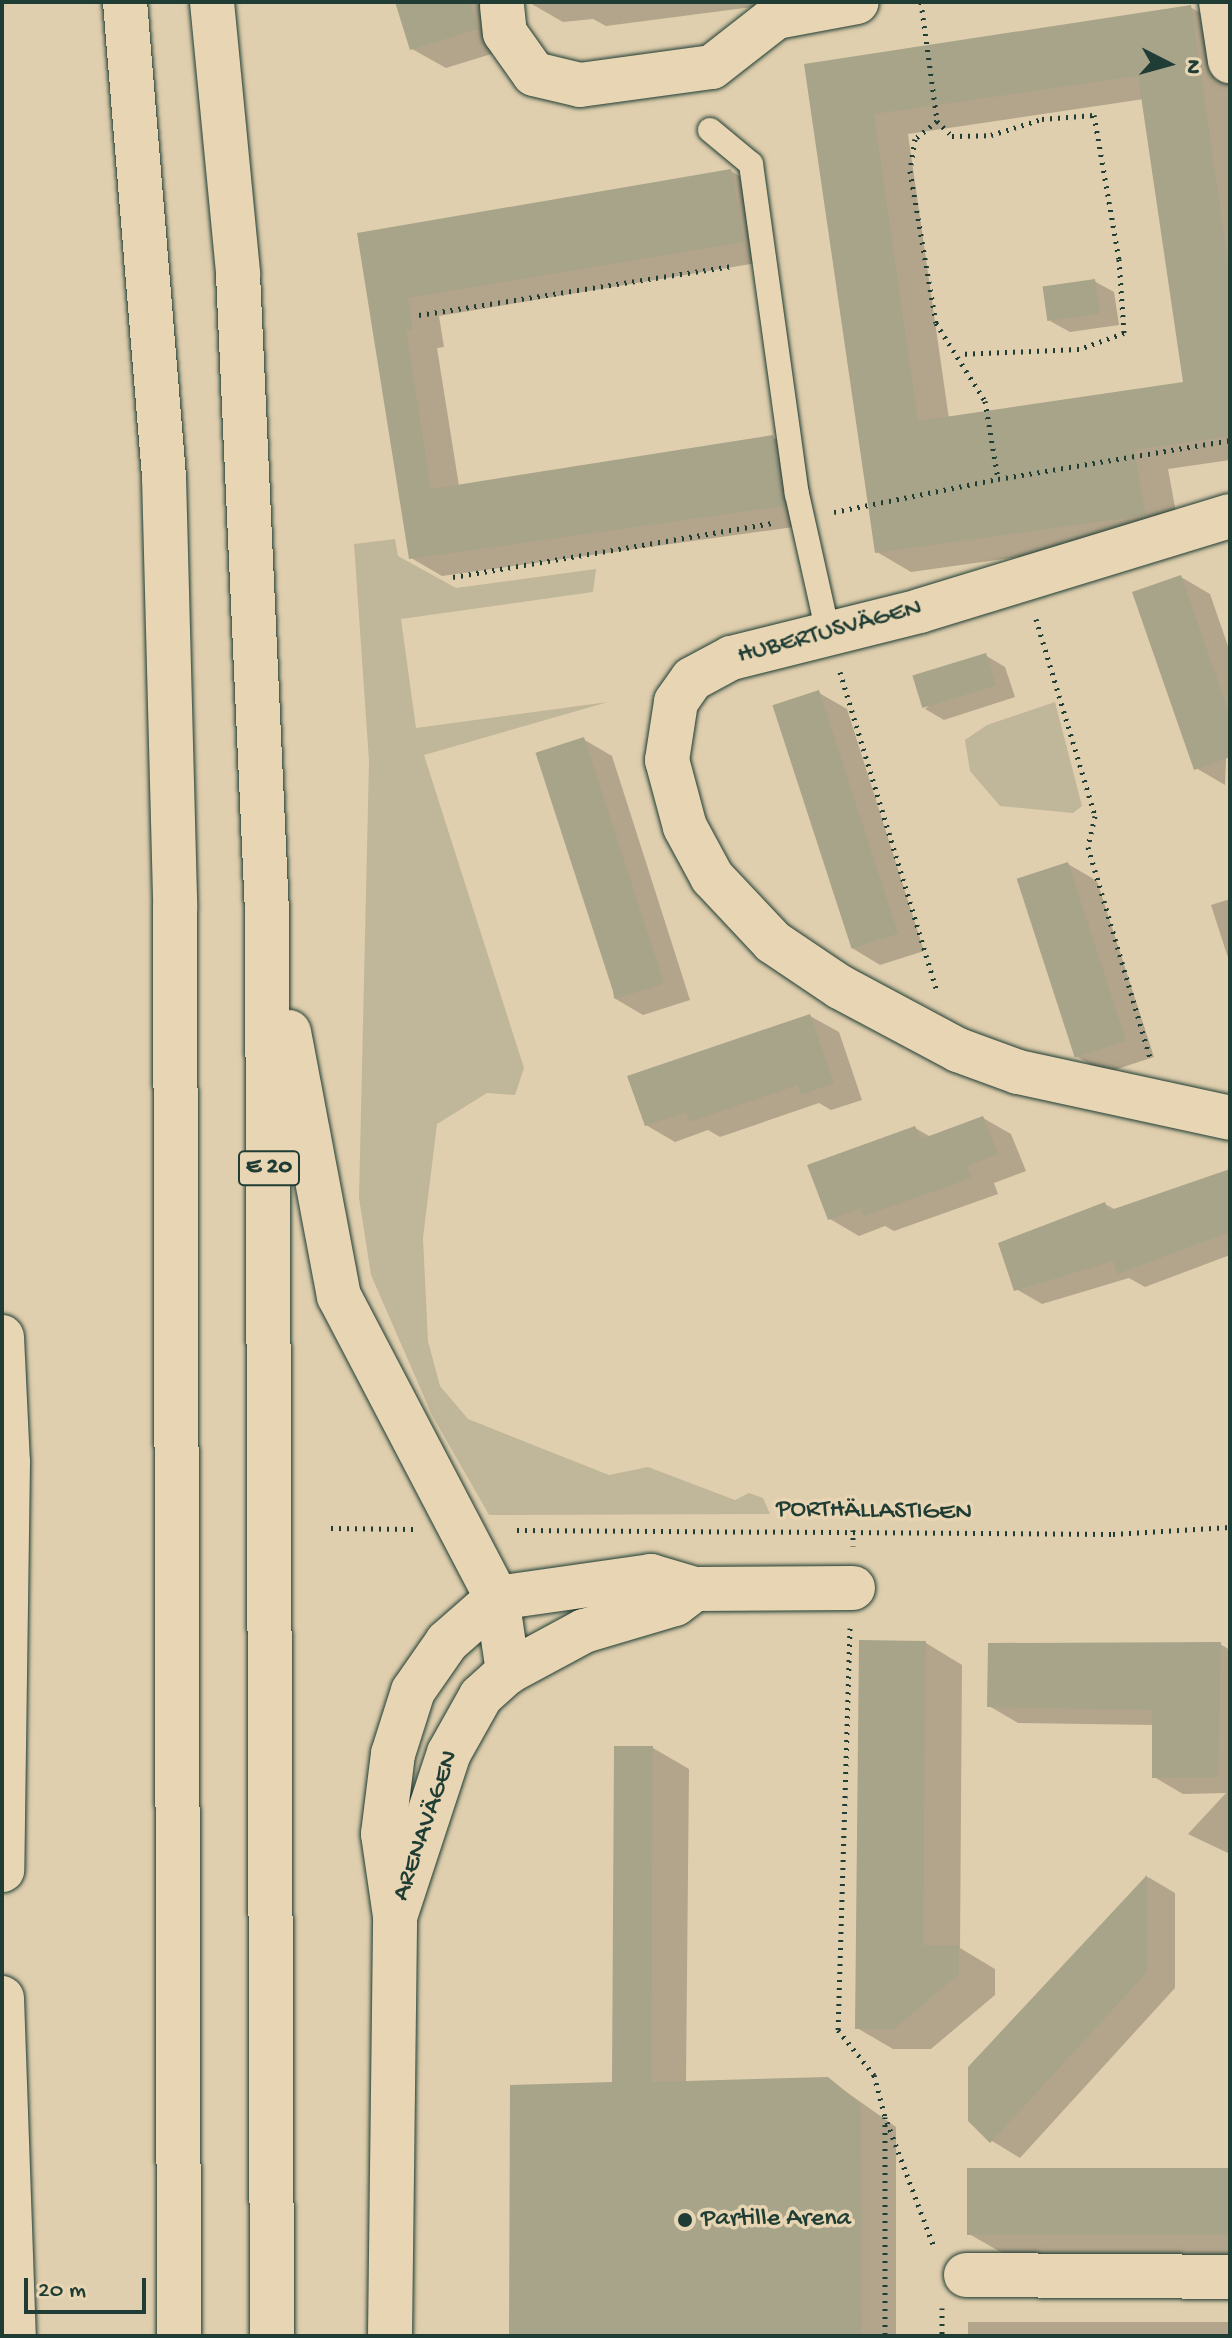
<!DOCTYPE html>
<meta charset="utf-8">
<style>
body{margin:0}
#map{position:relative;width:1232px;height:2338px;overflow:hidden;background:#e0cfae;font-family:"Gochi Hand",sans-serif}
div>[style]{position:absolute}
.green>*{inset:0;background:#c0b69a}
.shadow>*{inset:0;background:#0003;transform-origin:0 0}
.building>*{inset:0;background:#a7a48a;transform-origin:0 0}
.path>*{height:5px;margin-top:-2.5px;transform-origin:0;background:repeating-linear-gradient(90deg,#1f3d34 0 2px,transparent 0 8px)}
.roads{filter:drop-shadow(0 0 2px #1f3d34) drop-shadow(0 0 2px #1f3d34)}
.lane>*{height:24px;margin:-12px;padding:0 12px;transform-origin:12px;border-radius:12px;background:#e8d5b3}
.street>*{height:44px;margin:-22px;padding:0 22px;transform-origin:22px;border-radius:22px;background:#e8d5b3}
.secondary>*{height:44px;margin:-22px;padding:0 22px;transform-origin:22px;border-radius:22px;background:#e8d5b3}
.highway>*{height:44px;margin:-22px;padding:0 22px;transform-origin:22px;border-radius:22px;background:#e8d5b3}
.dots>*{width:22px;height:22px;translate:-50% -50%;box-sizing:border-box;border:4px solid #e8d5b3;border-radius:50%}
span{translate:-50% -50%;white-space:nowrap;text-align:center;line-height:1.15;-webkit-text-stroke:7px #e8d5b3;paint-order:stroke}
.shield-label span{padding:2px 6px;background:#e8d5b3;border:2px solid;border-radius:6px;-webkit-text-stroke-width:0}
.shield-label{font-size:24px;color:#1f3d34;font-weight:700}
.street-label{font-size:26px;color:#1f3d34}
.poi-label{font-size:26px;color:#1f3d34}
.left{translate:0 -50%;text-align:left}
.frame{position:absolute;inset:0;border:4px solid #1f3d34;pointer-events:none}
.north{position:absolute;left:1128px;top:24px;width:80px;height:80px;-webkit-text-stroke:6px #e8d5b3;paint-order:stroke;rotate:96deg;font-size:22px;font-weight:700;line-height:32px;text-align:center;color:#1f3d34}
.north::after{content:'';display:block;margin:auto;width:28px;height:36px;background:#1f3d34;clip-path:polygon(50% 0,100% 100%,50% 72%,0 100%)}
.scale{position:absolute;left:24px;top:2278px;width:122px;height:36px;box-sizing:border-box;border:4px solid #1f3d34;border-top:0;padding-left:10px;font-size:24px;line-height:28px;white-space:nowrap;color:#1f3d34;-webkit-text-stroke:6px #e8d5b3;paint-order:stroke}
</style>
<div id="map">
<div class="green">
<i style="clip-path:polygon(395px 539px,398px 556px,456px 588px,596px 569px,593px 592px,401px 619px,416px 728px,608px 702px,424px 755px,524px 1068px,515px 1095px,487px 1093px,437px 1124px,423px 1238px,428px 1341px,440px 1386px,468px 1419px,609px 1475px,648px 1467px,735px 1500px,749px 1493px,763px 1498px,770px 1514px,489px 1515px,432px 1415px,371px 1275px,359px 1198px,369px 761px,354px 544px)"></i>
<i style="clip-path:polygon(1055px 702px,1082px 806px,1073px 813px,1000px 806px,970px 771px,965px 740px,987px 725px)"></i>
</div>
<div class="shadow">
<i style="clip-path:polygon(397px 2px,792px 2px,606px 26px,593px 19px,563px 22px,528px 2px,521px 5px,511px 48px,446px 68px,412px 49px)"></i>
<i style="clip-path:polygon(evenodd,1190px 7px,1225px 27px,1230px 62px,1230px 460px,1168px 469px,1180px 534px,911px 572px,877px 552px,806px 66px,1190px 7px,1144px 99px,1185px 384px,949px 419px,908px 134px,1144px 99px)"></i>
<i style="clip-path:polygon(731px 171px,763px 190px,775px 260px,439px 316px,444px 347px,437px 348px,459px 486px,772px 437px,804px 455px,815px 524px,442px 576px,411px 558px,360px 235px)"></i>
<i style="clip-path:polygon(1094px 281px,1114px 292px,1119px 325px,1070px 332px,1050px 321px)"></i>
<i style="clip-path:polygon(1181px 577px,1210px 594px,1230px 652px,1225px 785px,1196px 768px)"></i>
<i style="clip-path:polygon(985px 655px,1005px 667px,1015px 697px,944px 720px,925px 709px)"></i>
<i style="clip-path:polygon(819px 693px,847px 709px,924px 951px,880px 965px,852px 948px)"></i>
<i style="clip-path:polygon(583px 739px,612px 756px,690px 1000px,643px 1015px,614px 998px)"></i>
<i style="clip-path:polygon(1068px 864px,1097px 881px,1154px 1057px,1105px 1073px,1076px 1056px)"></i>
<i style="clip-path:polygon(1230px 899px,1230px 964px,1211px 905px)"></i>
<i style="clip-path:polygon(810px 1016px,839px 1032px,862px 1100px,831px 1110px,819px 1103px,720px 1137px,708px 1130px,675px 1142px,646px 1125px)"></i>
<i style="clip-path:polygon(983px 1118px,1011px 1134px,1026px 1171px,994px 1183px,998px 1194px,894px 1231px,885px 1226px,859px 1236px,830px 1219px,915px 1128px,931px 1137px)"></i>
<i style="clip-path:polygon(1230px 1171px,1230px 1255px,1145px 1287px,1129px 1278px,1042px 1304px,1016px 1289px,1105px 1204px,1116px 1210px)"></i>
<i style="clip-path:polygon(926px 1643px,962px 1665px,960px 1948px,995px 1969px,995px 1995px,931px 2049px,893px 2049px,857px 2028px)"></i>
<i style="clip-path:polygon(1220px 1644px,1230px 1650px,1230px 1854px,1188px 1834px,1226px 1793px,1183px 1794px,1154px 1777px,1154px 1725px,1018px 1723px,989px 1706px)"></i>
<i style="clip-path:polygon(653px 1748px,689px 1769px,686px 2083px,828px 2079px,896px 2127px,896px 2336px,511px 2336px,614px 2084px)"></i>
<i style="clip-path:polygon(1148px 1877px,1175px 1893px,1175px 1988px,1020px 2158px,992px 2141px,970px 2068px)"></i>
<i style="clip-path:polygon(1230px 2170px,1230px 2256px,1006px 2255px,969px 2234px)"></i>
<i style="left:968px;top:2322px;width:262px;height:14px"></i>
</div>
<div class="building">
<i style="clip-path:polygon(395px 2px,470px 2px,478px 29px,410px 50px)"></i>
<i style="clip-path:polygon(evenodd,1191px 5px,1230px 275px,1230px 436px,1134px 450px,1146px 515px,875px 553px,804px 64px,1191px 5px,1138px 76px,1183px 382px,918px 421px,874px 114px,1138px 76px)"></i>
<i style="clip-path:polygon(731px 169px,744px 242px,408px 298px,413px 329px,406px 330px,431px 489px,773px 435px,784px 506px,409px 559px,357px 233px)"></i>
<i style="left:1095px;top:279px;width:35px;height:53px;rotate:82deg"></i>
<i style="clip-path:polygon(1181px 575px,1230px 716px,1230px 757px,1194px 770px,1132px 592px)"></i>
<i style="left:986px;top:653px;width:34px;height:77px;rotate:73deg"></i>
<i style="left:819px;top:690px;width:256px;height:49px;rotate:72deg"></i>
<i style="left:584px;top:737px;width:259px;height:51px;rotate:72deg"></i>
<i style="left:1068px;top:862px;width:188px;height:54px;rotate:72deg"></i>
<i style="clip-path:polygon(810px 1014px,834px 1083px,801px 1095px,798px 1085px,689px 1122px,686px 1112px,645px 1126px,627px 1076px)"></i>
<i style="clip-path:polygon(983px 1116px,998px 1154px,967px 1166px,971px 1178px,864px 1216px,861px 1208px,828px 1220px,807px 1165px,915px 1126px,921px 1139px)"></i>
<i style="clip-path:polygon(1230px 1169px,1230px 1232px,1117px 1274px,1113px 1261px,1014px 1291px,998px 1243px,1105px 1202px,1108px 1211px)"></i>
<i style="clip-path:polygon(859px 1640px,926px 1641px,923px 1945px,959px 1945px,959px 1974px,894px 2029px,855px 2029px)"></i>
<i style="clip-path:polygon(1221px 1642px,1218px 1777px,1152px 1778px,1152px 1710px,987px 1707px,988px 1643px)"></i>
<i style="clip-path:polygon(614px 1746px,653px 1746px,651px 2082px,828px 2077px,861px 2104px,862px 2336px,509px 2336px,510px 2085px,612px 2082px)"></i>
<i style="clip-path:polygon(1147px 1875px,1147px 1972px,990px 2143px,968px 2121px,968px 2067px)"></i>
<i style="left:967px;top:2168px;width:263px;height:67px"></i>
</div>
<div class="path">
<i style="left:921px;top:2px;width:120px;rotate:82.3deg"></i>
<i style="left:937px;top:121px;width:28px;rotate:141deg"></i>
<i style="left:915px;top:139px;width:32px;rotate:99deg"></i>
<i style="left:910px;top:171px;width:154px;rotate:80.3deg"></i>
<i style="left:936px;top:323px;width:92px;rotate:57.9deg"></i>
<i style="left:985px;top:401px;width:79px;rotate:80.5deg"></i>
<i style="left:998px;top:479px;width:235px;rotate:-9.5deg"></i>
<i style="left:937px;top:121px;width:21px;rotate:45deg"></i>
<i style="left:952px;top:136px;width:39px;rotate:-1deg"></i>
<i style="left:991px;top:135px;width:53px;rotate:-17.4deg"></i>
<i style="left:1042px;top:119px;width:52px;rotate:-4.4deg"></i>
<i style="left:1094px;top:115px;width:146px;rotate:80.2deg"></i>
<i style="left:1119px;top:259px;width:74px;rotate:86.1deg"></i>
<i style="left:1124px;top:333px;width:48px;rotate:160.4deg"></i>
<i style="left:1079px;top:349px;width:120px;rotate:177.6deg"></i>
<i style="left:419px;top:315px;width:317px;rotate:-8.9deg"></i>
<i style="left:834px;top:512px;width:167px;rotate:-11.4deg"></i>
<i style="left:453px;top:577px;width:325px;rotate:-9.6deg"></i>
<i style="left:1036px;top:619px;width:206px;rotate:73.3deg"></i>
<i style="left:1095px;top:816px;width:32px;rotate:103deg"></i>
<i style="left:1088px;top:847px;width:220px;rotate:73.6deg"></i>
<i style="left:840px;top:672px;width:334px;rotate:73.1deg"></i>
<i style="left:331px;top:1528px;width:83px;rotate:0.7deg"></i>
<i style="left:517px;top:1530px;width:596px;rotate:0.38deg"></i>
<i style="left:1113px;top:1534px;width:117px;rotate:-3.4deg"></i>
<i style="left:853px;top:1530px;width:16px;rotate:90deg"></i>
<i style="left:850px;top:1628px;width:402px;rotate:91.7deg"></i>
<i style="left:838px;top:2030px;width:58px;rotate:51.3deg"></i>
<i style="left:874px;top:2075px;width:43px;rotate:75.3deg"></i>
<i style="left:885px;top:2117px;width:219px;rotate:90deg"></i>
<i style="left:887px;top:2122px;width:134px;rotate:69.4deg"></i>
<i style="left:942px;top:2308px;width:28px;rotate:90deg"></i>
</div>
<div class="roads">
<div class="lane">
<i style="left:710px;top:130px;width:53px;rotate:39.7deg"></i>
<i style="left:751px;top:164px;width:333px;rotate:82.1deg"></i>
<i style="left:797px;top:494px;width:142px;rotate:77.4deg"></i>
</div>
<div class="street">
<i style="left:1221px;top:2px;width:60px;rotate:81.3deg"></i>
<i style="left:502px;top:6px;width:27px;rotate:84deg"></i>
<i style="left:505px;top:33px;width:50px;rotate:54.7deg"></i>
<i style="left:534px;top:74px;width:47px;rotate:13.4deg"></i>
<i style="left:580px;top:85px;width:133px;rotate:-7.8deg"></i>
<i style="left:712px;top:67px;width:81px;rotate:-38deg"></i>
<i style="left:776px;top:17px;width:82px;rotate:-10.5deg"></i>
<i style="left:1230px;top:516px;width:324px;rotate:163deg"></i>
<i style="left:920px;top:611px;width:195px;rotate:166deg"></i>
<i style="left:731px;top:658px;width:44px;rotate:151.7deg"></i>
<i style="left:692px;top:679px;width:28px;rotate:125deg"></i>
<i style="left:676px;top:702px;width:59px;rotate:98.8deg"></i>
<i style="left:667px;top:760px;width:69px;rotate:75deg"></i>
<i style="left:685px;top:827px;width:57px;rotate:61.6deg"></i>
<i style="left:712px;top:877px;width:89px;rotate:46.8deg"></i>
<i style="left:773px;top:942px;width:81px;rotate:33.9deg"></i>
<i style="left:840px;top:987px;width:134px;rotate:28.1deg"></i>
<i style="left:958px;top:1050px;width:64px;rotate:20.1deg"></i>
<i style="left:1018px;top:1072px;width:217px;rotate:12.2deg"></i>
<i style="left:396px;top:1914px;width:169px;rotate:-71.8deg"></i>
<i style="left:449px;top:1753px;width:65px;rotate:-60.7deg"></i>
<i style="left:481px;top:1696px;width:36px;rotate:-42deg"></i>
<i style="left:508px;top:1672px;width:86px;rotate:-28.3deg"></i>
<i style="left:584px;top:1631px;width:95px;rotate:-16.5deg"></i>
<i style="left:675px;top:1604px;width:25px;rotate:-37deg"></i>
<i style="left:966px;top:2275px;width:264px;rotate:0.4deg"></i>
<i style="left:390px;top:2336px;width:420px;rotate:-89.3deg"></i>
<i style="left:395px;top:1916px;width:83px;rotate:-98.3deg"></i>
<i style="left:383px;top:1834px;width:81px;rotate:-82.9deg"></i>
<i style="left:393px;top:1754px;width:66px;rotate:-72.4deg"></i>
<i style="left:413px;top:1691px;width:60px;rotate:-55.2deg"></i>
<i style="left:447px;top:1642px;width:67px;rotate:-41.3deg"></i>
<i style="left:497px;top:1598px;width:156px;rotate:-8.1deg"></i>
<i style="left:651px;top:1576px;width:46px;rotate:16.5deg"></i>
<i style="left:695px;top:1589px;width:158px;rotate:-0.4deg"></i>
</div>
<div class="secondary">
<i style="left:2px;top:1337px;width:125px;rotate:87.3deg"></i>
<i style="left:8px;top:1462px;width:408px;rotate:90.8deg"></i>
<i style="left:2px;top:1998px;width:338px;rotate:88deg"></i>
</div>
<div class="highway">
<i style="left:125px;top:2px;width:477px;rotate:85.3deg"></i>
<i style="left:164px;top:477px;width:430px;rotate:88.5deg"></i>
<i style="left:175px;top:907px;width:1429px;rotate:89.84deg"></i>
<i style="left:212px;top:2px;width:273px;rotate:84.5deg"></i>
<i style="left:238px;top:274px;width:639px;rotate:87.4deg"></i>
<i style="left:267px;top:912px;width:1424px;rotate:89.8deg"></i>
<i style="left:289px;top:1032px;width:269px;rotate:79.3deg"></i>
<i style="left:339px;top:1296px;width:341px;rotate:62.4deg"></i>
<i style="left:497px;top:1598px;width:75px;rotate:81.5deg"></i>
</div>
</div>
<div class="dots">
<i style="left:685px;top:2220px;background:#1f3d34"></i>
</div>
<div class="shield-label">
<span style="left:269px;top:1168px">E 20</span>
</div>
<div class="street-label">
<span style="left:830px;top:633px;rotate:-15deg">HUBERTUSVÄGEN</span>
<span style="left:874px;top:1512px;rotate:1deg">PORTHÄLLASTIGEN</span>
<span style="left:427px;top:1826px;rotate:-71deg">ARENAVÄGEN</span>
</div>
<div class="poi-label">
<span class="left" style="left:701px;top:2220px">Partille Arena</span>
</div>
<div class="frame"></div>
<div class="north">N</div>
<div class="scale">20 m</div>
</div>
